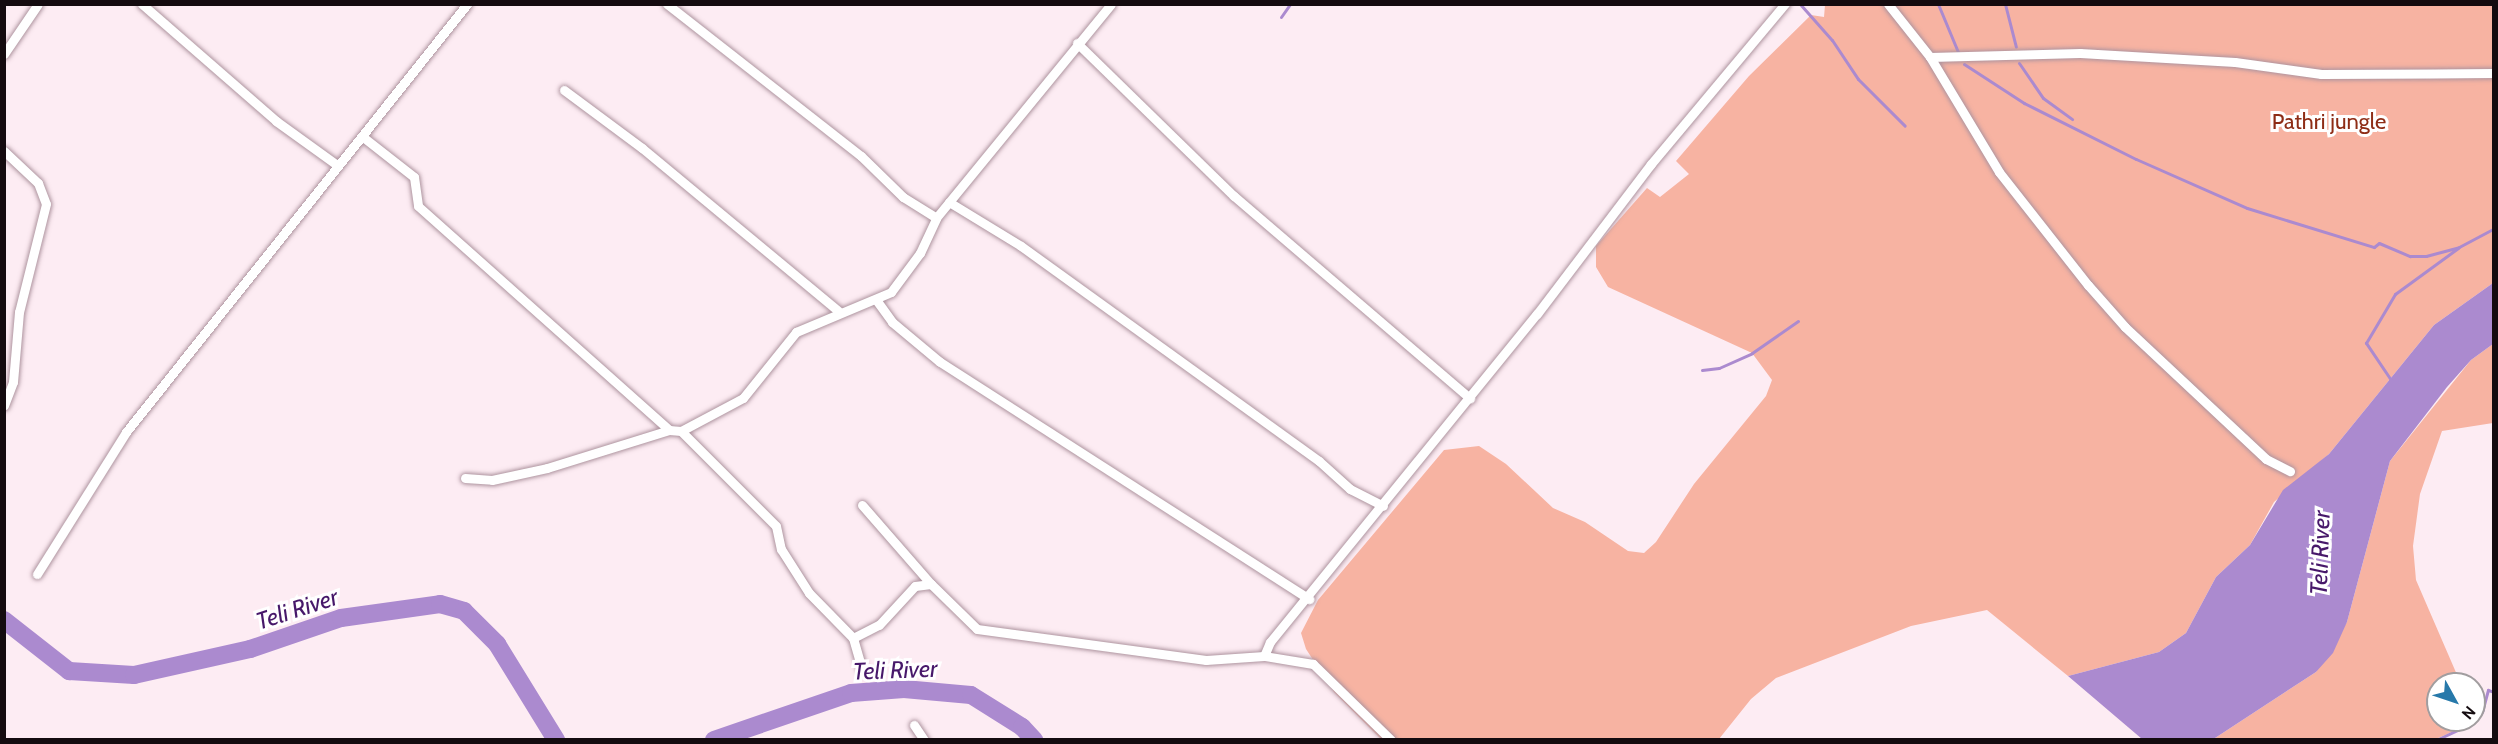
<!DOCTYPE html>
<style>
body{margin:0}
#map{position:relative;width:2498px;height:744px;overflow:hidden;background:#fdecf3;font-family:Cabin,sans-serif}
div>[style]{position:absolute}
.green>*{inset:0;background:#f7b3a2}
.water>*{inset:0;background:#ab8acf}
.stream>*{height:3px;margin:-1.5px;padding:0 1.5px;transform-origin:1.5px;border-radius:1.5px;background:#ab8acf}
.river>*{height:18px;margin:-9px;padding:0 9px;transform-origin:9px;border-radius:9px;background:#ab8acf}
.roads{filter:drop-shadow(0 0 2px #ae949f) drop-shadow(0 0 2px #ae949f)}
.minor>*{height:9px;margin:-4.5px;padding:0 4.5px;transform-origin:4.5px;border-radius:4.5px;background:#fff}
span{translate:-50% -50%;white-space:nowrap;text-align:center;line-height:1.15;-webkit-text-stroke:6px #fff;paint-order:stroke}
.park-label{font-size:22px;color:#8e2d16}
.water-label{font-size:24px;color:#47186a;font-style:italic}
.frame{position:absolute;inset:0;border:6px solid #140b0f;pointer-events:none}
.north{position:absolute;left:2426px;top:672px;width:60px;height:60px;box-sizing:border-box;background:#fff;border:2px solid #a19d9f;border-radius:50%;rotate:130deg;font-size:16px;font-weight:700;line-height:24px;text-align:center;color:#140b0f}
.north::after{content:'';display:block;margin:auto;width:21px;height:27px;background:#2779aa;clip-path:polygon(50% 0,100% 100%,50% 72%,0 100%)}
</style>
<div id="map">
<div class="green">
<i style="clip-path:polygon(1896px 4px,2493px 5px,2493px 283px,2434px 325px,2329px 454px,2274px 502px,2250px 545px,2216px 577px,2186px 633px,2159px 652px,2068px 676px,1987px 610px,1911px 626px,1776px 678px,1751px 699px,1719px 739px,1382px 740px,1334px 692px,1306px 649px,1301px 633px,1318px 600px,1444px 450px,1479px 446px,1506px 464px,1553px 508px,1585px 522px,1628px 551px,1644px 553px,1656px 542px,1694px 484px,1766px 396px,1772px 380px,1752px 353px,1608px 287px,1596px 267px,1596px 246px,1647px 188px,1660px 197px,1689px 174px,1676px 161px,1749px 76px,1811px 15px,1824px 17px,1825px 5px,1888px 5px,1895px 10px)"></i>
<i style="clip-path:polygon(2493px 344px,2493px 423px,2442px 431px,2420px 494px,2413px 546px,2416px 580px,2461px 684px,2438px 684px,2438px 720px,2474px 720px,2474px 709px,2478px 715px,2472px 723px,2436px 739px,2212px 740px,2316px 672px,2347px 622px,2390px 461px,2471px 360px)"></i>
</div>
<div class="water">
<i style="clip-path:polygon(2493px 283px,2493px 344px,2471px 360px,2447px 387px,2390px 461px,2347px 622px,2333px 653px,2316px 672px,2212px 740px,2142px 739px,2068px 676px,2159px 652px,2186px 633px,2216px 577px,2250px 545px,2283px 490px,2329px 454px,2434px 325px)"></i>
</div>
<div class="stream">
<i style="left:1800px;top:4px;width:48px;rotate:48.4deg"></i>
<i style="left:1832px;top:40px;width:47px;rotate:56.3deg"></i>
<i style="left:1858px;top:79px;width:66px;rotate:45deg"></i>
<i style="left:1938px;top:4px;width:52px;rotate:67.4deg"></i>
<i style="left:2005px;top:4px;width:44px;rotate:75.7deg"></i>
<i style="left:1281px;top:17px;width:16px;rotate:-55deg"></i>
<i style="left:2019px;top:63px;width:42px;rotate:55.6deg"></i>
<i style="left:2043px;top:98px;width:36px;rotate:36deg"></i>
<i style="left:1964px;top:64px;width:72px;rotate:33deg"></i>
<i style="left:2024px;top:103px;width:125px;rotate:26.6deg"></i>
<i style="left:2136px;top:159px;width:121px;rotate:23.8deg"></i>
<i style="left:2247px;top:208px;width:133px;rotate:17.1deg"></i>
<i style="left:2374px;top:247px;width:6px;rotate:-39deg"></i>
<i style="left:2379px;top:243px;width:34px;rotate:23deg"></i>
<i style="left:2410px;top:256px;width:16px"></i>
<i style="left:2426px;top:256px;width:34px;rotate:-15deg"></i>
<i style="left:2459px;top:247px;width:40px;rotate:-28deg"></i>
<i style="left:1702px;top:370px;width:17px;rotate:-7deg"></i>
<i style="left:1719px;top:368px;width:36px;rotate:-24deg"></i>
<i style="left:1752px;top:353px;width:56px;rotate:-34.8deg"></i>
<i style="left:2391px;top:380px;width:45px;rotate:-124deg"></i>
<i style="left:2366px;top:343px;width:57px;rotate:-59.4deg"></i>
<i style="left:2395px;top:294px;width:78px;rotate:-36.1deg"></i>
<i style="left:2482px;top:712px;width:23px;rotate:-75deg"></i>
<i style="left:2488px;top:690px;width:6px;rotate:18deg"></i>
<i style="left:2436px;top:740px;width:40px;rotate:-25deg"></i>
</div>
<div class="river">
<i style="left:4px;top:620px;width:83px;rotate:38.1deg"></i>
<i style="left:69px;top:671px;width:65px;rotate:3.5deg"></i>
<i style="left:134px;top:675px;width:119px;rotate:-12.6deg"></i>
<i style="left:250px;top:649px;width:96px;rotate:-18.8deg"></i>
<i style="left:341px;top:618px;width:100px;rotate:-8deg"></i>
<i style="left:440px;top:604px;width:25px;rotate:16deg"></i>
<i style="left:464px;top:611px;width:47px;rotate:45deg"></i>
<i style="left:497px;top:644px;width:113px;rotate:58.4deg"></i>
<i style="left:714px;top:740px;width:145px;rotate:-18.9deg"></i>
<i style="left:851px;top:693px;width:53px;rotate:-4.3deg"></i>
<i style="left:904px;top:689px;width:67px;rotate:5.1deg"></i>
<i style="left:971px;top:695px;width:60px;rotate:32.1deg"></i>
<i style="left:1022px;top:727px;width:18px;rotate:47deg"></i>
</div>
<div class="roads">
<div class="minor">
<i style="left:142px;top:4px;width:178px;rotate:41.1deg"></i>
<i style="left:276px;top:121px;width:75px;rotate:35.8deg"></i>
<i style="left:667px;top:4px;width:246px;rotate:38.1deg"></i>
<i style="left:861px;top:156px;width:59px;rotate:44.3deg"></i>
<i style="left:903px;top:197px;width:39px;rotate:32deg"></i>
<i style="left:1888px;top:4px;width:68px;rotate:51.6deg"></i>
<i style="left:1930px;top:57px;width:134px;rotate:59deg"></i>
<i style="left:1999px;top:172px;width:144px;rotate:51.8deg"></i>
<i style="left:2088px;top:285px;width:56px;rotate:48.6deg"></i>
<i style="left:2125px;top:327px;width:193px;rotate:43.1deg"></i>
<i style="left:2266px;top:459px;width:27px;rotate:27deg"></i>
<i style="left:1077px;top:43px;width:219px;rotate:44.3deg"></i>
<i style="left:1234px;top:196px;width:311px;rotate:40.6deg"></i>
<i style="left:4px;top:54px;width:60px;rotate:-55.8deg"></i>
<i style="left:1930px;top:57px;width:150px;rotate:-1.5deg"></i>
<i style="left:2080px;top:53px;width:155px;rotate:3.3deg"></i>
<i style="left:2235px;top:62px;width:87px;rotate:7.9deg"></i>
<i style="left:2321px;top:74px;width:173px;rotate:-0.3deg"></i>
<i style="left:564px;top:90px;width:97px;rotate:36.6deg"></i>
<i style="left:642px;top:148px;width:255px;rotate:39.7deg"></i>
<i style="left:363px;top:137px;width:65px;rotate:38.1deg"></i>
<i style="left:414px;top:177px;width:29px;rotate:82deg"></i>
<i style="left:418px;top:206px;width:336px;rotate:41.7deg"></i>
<i style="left:669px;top:430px;width:12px;rotate:5deg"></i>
<i style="left:681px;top:431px;width:70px;rotate:-28deg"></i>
<i style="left:743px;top:398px;width:85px;rotate:-51.2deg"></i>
<i style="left:796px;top:332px;width:103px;rotate:-22.8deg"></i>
<i style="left:891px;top:292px;width:49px;rotate:-53.4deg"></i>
<i style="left:920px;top:253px;width:38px;rotate:-65deg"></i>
<i style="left:936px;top:218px;width:276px;rotate:-50.7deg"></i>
<i style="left:4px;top:151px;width:47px;rotate:43.3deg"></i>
<i style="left:38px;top:183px;width:22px;rotate:69deg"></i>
<i style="left:46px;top:204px;width:111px;rotate:104deg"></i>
<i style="left:19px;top:312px;width:70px;rotate:94.9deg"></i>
<i style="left:13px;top:382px;width:25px;rotate:111deg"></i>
<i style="left:949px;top:202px;width:84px;rotate:31.4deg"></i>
<i style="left:1021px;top:246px;width:367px;rotate:35.8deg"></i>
<i style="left:1319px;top:461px;width:42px;rotate:42.1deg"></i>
<i style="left:1350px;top:489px;width:37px;rotate:27deg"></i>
<i style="left:877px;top:301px;width:26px;rotate:54deg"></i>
<i style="left:892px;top:322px;width:62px;rotate:39.8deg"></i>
<i style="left:940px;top:362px;width:439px;rotate:32.7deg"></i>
<i style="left:681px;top:431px;width:134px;rotate:45deg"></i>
<i style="left:776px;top:526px;width:24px;rotate:78deg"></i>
<i style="left:781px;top:549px;width:52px;rotate:57.5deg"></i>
<i style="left:809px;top:593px;width:63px;rotate:45.6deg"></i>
<i style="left:853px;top:638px;width:33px;rotate:74deg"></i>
<i style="left:465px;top:478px;width:27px;rotate:4deg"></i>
<i style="left:492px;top:480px;width:56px;rotate:-12.3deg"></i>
<i style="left:547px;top:468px;width:128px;rotate:-17.3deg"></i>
<i style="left:862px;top:505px;width:105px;rotate:48.9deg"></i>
<i style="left:37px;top:574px;width:168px;rotate:-57.9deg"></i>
<i style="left:126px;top:432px;width:547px;rotate:-51.45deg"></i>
<i style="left:853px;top:638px;width:29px;rotate:-27deg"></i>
<i style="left:879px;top:625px;width:53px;rotate:-47.3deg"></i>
<i style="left:915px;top:586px;width:16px;rotate:-7deg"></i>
<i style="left:931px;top:584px;width:64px;rotate:44.4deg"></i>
<i style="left:977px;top:629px;width:231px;rotate:7.7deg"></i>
<i style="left:1206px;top:660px;width:58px;rotate:-3.9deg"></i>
<i style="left:914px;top:725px;width:18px;rotate:56deg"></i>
<i style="left:1391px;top:740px;width:109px;rotate:-135.7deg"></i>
<i style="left:1313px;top:664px;width:50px;rotate:-170.7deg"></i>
<i style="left:1264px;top:656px;width:15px;rotate:-67deg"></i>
<i style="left:1270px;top:642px;width:423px;rotate:-50.9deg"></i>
<i style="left:1537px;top:314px;width:188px;rotate:-52.8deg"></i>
<i style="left:1651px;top:164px;width:209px;rotate:-50.1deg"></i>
</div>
</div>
<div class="park-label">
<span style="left:2329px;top:122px">Pathri jungle</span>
</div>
<div class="water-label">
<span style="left:2320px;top:553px;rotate:-88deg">Teli River</span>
<span style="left:297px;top:609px;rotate:-18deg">Teli River</span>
<span style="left:895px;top:670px;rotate:-2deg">Teli River</span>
</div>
<div class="frame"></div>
<div class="north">N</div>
</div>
